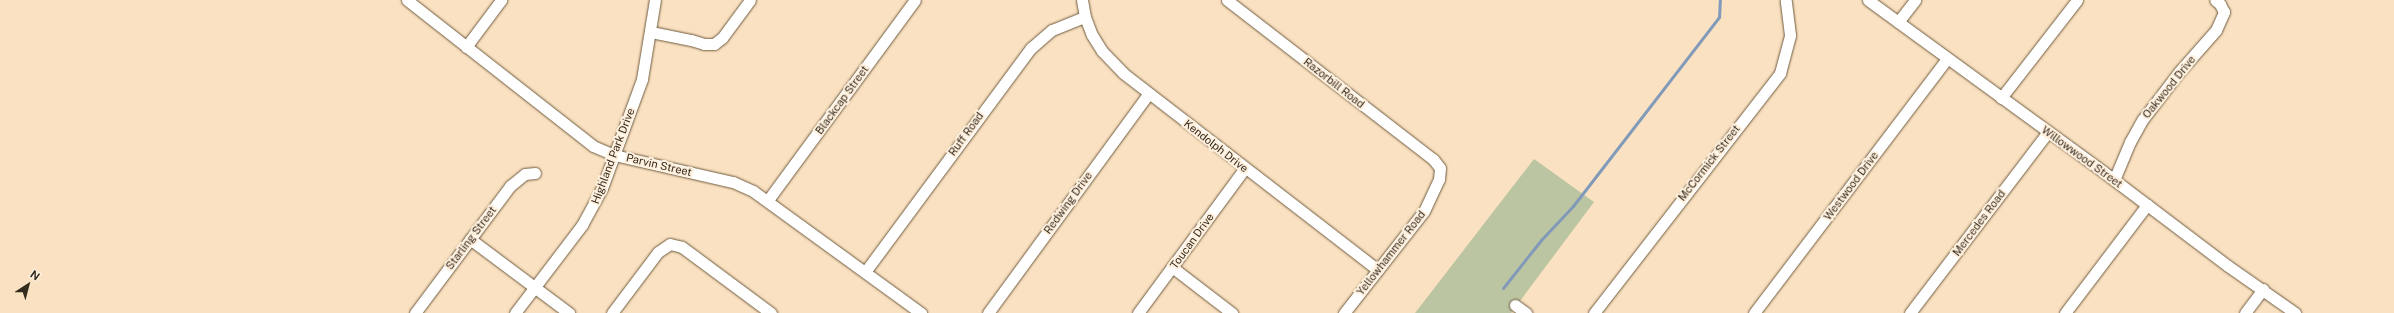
<!DOCTYPE html>
<style>
body{margin:0}
#map{position:relative;width:2394px;height:313px;overflow:hidden;background:#f9e1c1;font-family:"Public Sans",sans-serif}
div>[style]{position:absolute}
.green>*{inset:0;background:#bcc5a1}
.stream>*{height:3px;margin:-1.5px;padding:0 1.5px;transform-origin:1.5px;border-radius:1.5px;background:#829ab9}
.roads{filter:drop-shadow(0 0 1px #705b3f) drop-shadow(0 0 1px #705b3f)}
.minor>*{height:11px;margin:-5.5px;padding:0 5.5px;transform-origin:5.5px;border-radius:5.5px;background:#fff}
span{translate:-50% -50%;white-space:nowrap;text-align:center;line-height:1.15;-webkit-text-stroke:4px #fff0dd;paint-order:stroke}
.street-label{font-size:11px;color:#342b1f}
.north{position:absolute;left:8px;top:265px;width:40px;height:40px;-webkit-text-stroke:3px #fff0dd;paint-order:stroke;rotate:36deg;font-size:11px;font-weight:700;line-height:16px;text-align:center;color:#342b1f}
.north::after{content:'';display:block;margin:auto;width:14px;height:18px;background:#342b1f;clip-path:polygon(50% 0,100% 100%,50% 72%,0 100%)}
</style>
<div id="map">
<div class="green">
<i style="clip-path:polygon(1534px 159px,1594px 202px,1511px 313px,1415px 313px)"></i>
</div>
<div class="stream">
<i style="left:1503px;top:288px;width:61px;rotate:-51.6deg"></i>
<i style="left:1541px;top:240px;width:47px;rotate:-46.7deg"></i>
<i style="left:1573px;top:206px;width:239px;rotate:-52.3deg"></i>
<i style="left:1719px;top:17px;width:17px;rotate:-87deg"></i>
</div>
<div class="roads">
<div class="minor">
<i style="left:407px;top:0;width:236px;rotate:38.1deg"></i>
<i style="left:593px;top:146px;width:23px;rotate:23deg"></i>
<i style="left:614px;top:155px;width:122px;rotate:12.8deg"></i>
<i style="left:733px;top:182px;width:22px;rotate:24deg"></i>
<i style="left:753px;top:191px;width:208px;rotate:36deg"></i>
<i style="left:1082px;top:0;width:17px;rotate:80deg"></i>
<i style="left:1085px;top:17px;width:19px;rotate:69deg"></i>
<i style="left:1092px;top:35px;width:19px;rotate:58deg"></i>
<i style="left:1102px;top:51px;width:30px;rotate:46deg"></i>
<i style="left:1123px;top:73px;width:322px;rotate:37.7deg"></i>
<i style="left:1227px;top:0;width:260px;rotate:37.7deg"></i>
<i style="left:1433px;top:159px;width:11px;rotate:52deg"></i>
<i style="left:1440px;top:168px;width:11px;rotate:95deg"></i>
<i style="left:1439px;top:179px;width:35px;rotate:115deg"></i>
<i style="left:1424px;top:211px;width:130px;rotate:128.1deg"></i>
<i style="left:1868px;top:0;width:283px;rotate:36.1deg"></i>
<i style="left:2097px;top:167px;width:164px;rotate:37.1deg"></i>
<i style="left:2228px;top:266px;width:82px;rotate:35deg"></i>
<i style="left:1898px;top:22px;width:28px;rotate:-52deg"></i>
<i style="left:651px;top:32px;width:41px;rotate:11.3deg"></i>
<i style="left:691px;top:40px;width:14px;rotate:17deg"></i>
<i style="left:704px;top:44px;width:10px"></i>
<i style="left:714px;top:44px;width:10px;rotate:-37deg"></i>
<i style="left:722px;top:38px;width:47px;rotate:-53.6deg"></i>
<i style="left:466px;top:47px;width:59px;rotate:-53.3deg"></i>
<i style="left:2001px;top:98px;width:124px;rotate:-52.2deg"></i>
<i style="left:2114px;top:180px;width:41px;rotate:-67.2deg"></i>
<i style="left:2130px;top:142px;width:26px;rotate:-61deg"></i>
<i style="left:2143px;top:119px;width:59px;rotate:-52.5deg"></i>
<i style="left:2179px;top:72px;width:56px;rotate:-48.6deg"></i>
<i style="left:2216px;top:30px;width:20px;rotate:-66deg"></i>
<i style="left:2224px;top:12px;width:9px;rotate:-117deg"></i>
<i style="left:2220px;top:4px;width:6px;rotate:-141deg"></i>
<i style="left:768px;top:200px;width:248px;rotate:-53.7deg"></i>
<i style="left:470px;top:239px;width:124px;rotate:36.8deg"></i>
<i style="left:1172px;top:267px;width:76px;rotate:37.5deg"></i>
<i style="left:865px;top:272px;width:279px;rotate:-53.5deg"></i>
<i style="left:1031px;top:48px;width:28px;rotate:-41deg"></i>
<i style="left:1052px;top:30px;width:35px;rotate:-22deg"></i>
<i style="left:1515px;top:305px;width:14px;rotate:36deg"></i>
<i style="left:415px;top:313px;width:159px;rotate:-53.2deg"></i>
<i style="left:510px;top:186px;width:19px;rotate:-39deg"></i>
<i style="left:525px;top:174px;width:10px;rotate:-6deg"></i>
<i style="left:515px;top:313px;width:111px;rotate:-52.7deg"></i>
<i style="left:582px;top:225px;width:42px;rotate:-61.6deg"></i>
<i style="left:602px;top:188px;width:116px;rotate:-69.8deg"></i>
<i style="left:642px;top:79px;width:80px;rotate:-80.7deg"></i>
<i style="left:612px;top:313px;width:76px;rotate:-53deg"></i>
<i style="left:658px;top:252px;width:14px;rotate:-34deg"></i>
<i style="left:670px;top:244px;width:12px;rotate:14deg"></i>
<i style="left:682px;top:247px;width:111px;rotate:36.6deg"></i>
<i style="left:988px;top:313px;width:271px;rotate:-53.8deg"></i>
<i style="left:1138px;top:313px;width:180px;rotate:-53.6deg"></i>
<i style="left:1594px;top:313px;width:304px;rotate:-52.2deg"></i>
<i style="left:1780px;top:73px;width:39px;rotate:-75deg"></i>
<i style="left:1790px;top:35px;width:35px;rotate:-97deg"></i>
<i style="left:1754px;top:313px;width:319px;rotate:-52.8deg"></i>
<i style="left:1910px;top:313px;width:228px;rotate:-52.7deg"></i>
<i style="left:2065px;top:313px;width:136px;rotate:-52.8deg"></i>
<i style="left:2245px;top:313px;width:30px;rotate:-53deg"></i>
</div>
</div>
<div class="street-label">
<span style="left:1334px;top:83px;rotate:38deg">Razorbill Road</span>
<span style="left:2169px;top:87px;rotate:-51deg">Oakwood Drive</span>
<span style="left:842px;top:100px;rotate:-54deg">Blackcap Street</span>
<span style="left:966px;top:134px;rotate:-54deg">Ruff Road</span>
<span style="left:1216px;top:146px;rotate:38deg">Kendolph Drive</span>
<span style="left:613px;top:156px;rotate:-69deg">Highland Park Drive</span>
<span style="left:2082px;top:157px;rotate:36deg">Willowwood Street</span>
<span style="left:1709px;top:163px;rotate:-52deg">McCormick Street</span>
<span style="left:659px;top:165px;rotate:13deg">Parvin Street</span>
<span style="left:1851px;top:186px;rotate:-53deg">Westwood Drive</span>
<span style="left:1068px;top:203px;rotate:-54deg">Redwing Drive</span>
<span style="left:1979px;top:223px;rotate:-53deg">Mercedes Road</span>
<span style="left:471px;top:238px;rotate:-53deg">Starling Street</span>
<span style="left:1192px;top:241px;rotate:-54deg">Toucan Drive</span>
<span style="left:1391px;top:253px;rotate:-52deg">Yellowhammer Road</span>
</div>
<div class="north">N</div>
</div>
